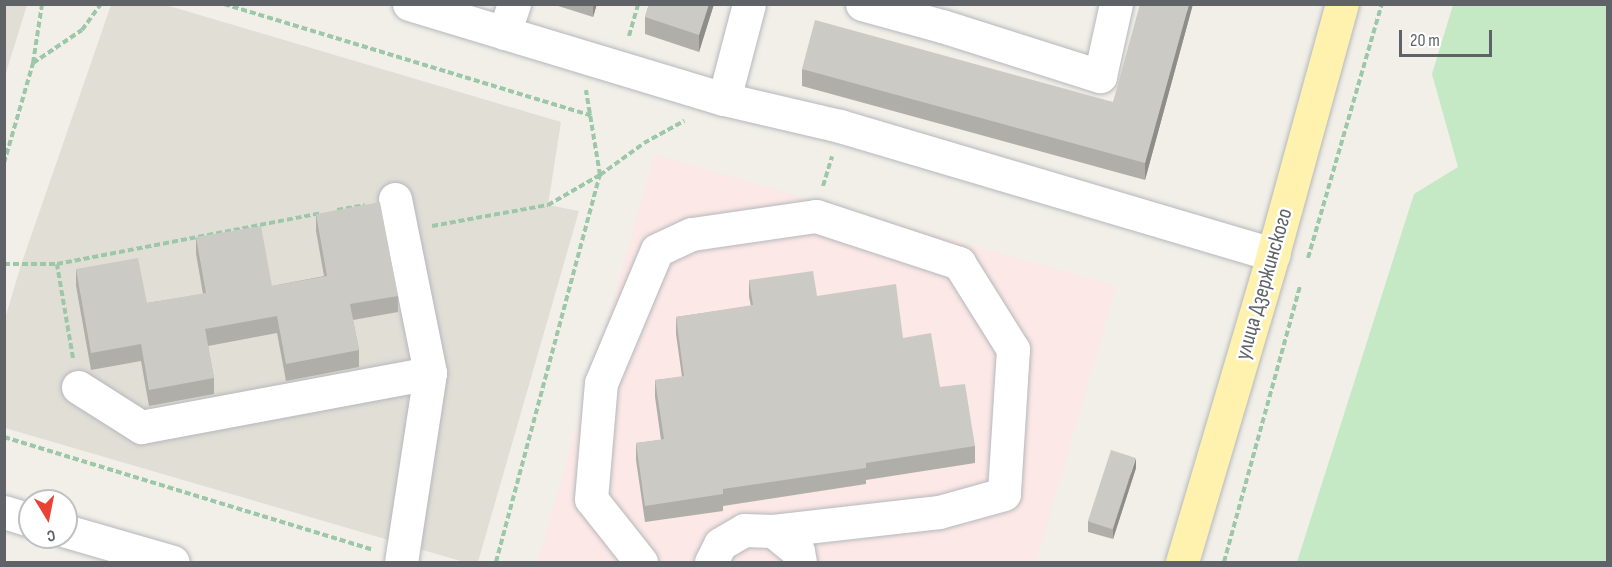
<!DOCTYPE html>
<meta charset="utf-8">
<style>
body{margin:0}
#map{position:relative;width:1612px;height:567px;overflow:hidden;background:#f1efe8;font-family:"Sofia Sans Condensed",sans-serif}
div>[style]{position:absolute}
.education>*{inset:0;background:#e1ded6}
.medical>*{inset:0;background:#fce8e6}
.green>*{inset:0;background:#c5e8c5}
.path>*{height:4px;margin-top:-2px;transform-origin:0;background:repeating-linear-gradient(90deg,#9cc7a9 0 6px,transparent 0 9px)}
.roads{filter:drop-shadow(0 0 2px #b5b8bc) drop-shadow(0 0 2px #b5b8bc)}
.minor>*{height:33px;margin:-16.5px;padding:0 16.5px;transform-origin:16.5px;border-radius:16.5px;background:#fff}
.major>*{height:33px;margin:-16.5px;padding:0 16.5px;transform-origin:16.5px;border-radius:16.5px;background:#fff2af}
.wall>*{inset:0;background:#afaea9}
.shaded-wall>*{inset:0;background:#8f8d8a}
.building>*{inset:0;background:#cccac5;transform-origin:0 0}
span{translate:-50% -50%;white-space:nowrap;text-align:center;line-height:1.15;-webkit-text-stroke:5px #fff;paint-order:stroke}
.street-label{font-size:22px;color:#5f6368}
.frame{position:absolute;inset:0;border:6px solid #5f6368;pointer-events:none}
.north{position:absolute;left:18px;top:489px;width:60px;height:60px;box-sizing:border-box;background:#fff;border:2px solid #bfc1c3;border-radius:50%;rotate:170deg;font-size:16px;font-weight:700;line-height:24px;text-align:center;color:#5f6368}
.north::after{content:'';display:block;margin:auto;width:21px;height:27px;background:#ea4335;clip-path:polygon(50% 0,100% 100%,50% 72%,0 100%)}
.scale{position:absolute;left:1399px;top:30px;width:93px;height:27px;box-sizing:border-box;border:3px solid #5f6368;border-top:0;padding-left:8px;font-size:18px;line-height:21px;white-space:nowrap;color:#5f6368;-webkit-text-stroke:4px #fff;paint-order:stroke}
</style>
<div id="map">
<div class="education">
<i style="clip-path:polygon(5px 4px,27px 5px,5px 76px,4px 5px)"></i>
<i style="clip-path:polygon(111px 5px,166px 5px,561px 122px,548px 205px,579px 211px,478px 562px,464px 562px,5px 428px,4px 322px,21px 265px)"></i>
</div>
<div class="medical">
<i style="clip-path:polygon(655px 155px,1116px 286px,1036px 562px,538px 562px)"></i>
</div>
<div class="green">
<i style="clip-path:polygon(1453px 5px,1607px 5px,1607px 562px,1297px 562px,1414px 194px,1458px 167px,1432px 74px)"></i>
</div>
<div class="path">
<i style="left:224px;top:4px;width:385px;rotate:16.9deg"></i>
<i style="left:629px;top:36px;width:33px;rotate:-74deg"></i>
<i style="left:33px;top:63px;width:60px;rotate:-81.3deg"></i>
<i style="left:4px;top:163px;width:104px;rotate:-73.8deg"></i>
<i style="left:33px;top:63px;width:59px;rotate:-34deg"></i>
<i style="left:82px;top:30px;width:32px;rotate:-54deg"></i>
<i style="left:823px;top:186px;width:31px;rotate:-73deg"></i>
<i style="left:337px;top:210px;width:28px;rotate:-10deg"></i>
<i style="left:432px;top:226px;width:118px;rotate:-10.3deg"></i>
<i style="left:548px;top:205px;width:60px;rotate:-30deg"></i>
<i style="left:600px;top:175px;width:54px;rotate:-36deg"></i>
<i style="left:644px;top:143px;width:46px;rotate:-28.8deg"></i>
<i style="left:1308px;top:258px;width:265px;rotate:-73.8deg"></i>
<i style="left:4px;top:264px;width:53px"></i>
<i style="left:73px;top:358px;width:95px;rotate:-99.7deg"></i>
<i style="left:57px;top:264px;width:269px;rotate:-10.9deg"></i>
<i style="left:4px;top:437px;width:384px;rotate:17deg"></i>
<i style="left:496px;top:562px;width:401px;rotate:-75deg"></i>
<i style="left:600px;top:175px;width:86px;rotate:-99.4deg"></i>
<i style="left:1224px;top:562px;width:286px;rotate:-74.6deg"></i>
</div>
<div class="roads">
<div class="minor">
<i style="left:409px;top:4px;width:329px;rotate:16.8deg"></i>
<i style="left:749px;top:4px;width:98px;rotate:104.7deg"></i>
<i style="left:724px;top:99px;width:119px;rotate:13.1deg"></i>
<i style="left:840px;top:126px;width:452px;rotate:16.5deg"></i>
<i style="left:862px;top:4px;width:83px;rotate:15.4deg"></i>
<i style="left:942px;top:26px;width:166px;rotate:17.6deg"></i>
<i style="left:1100px;top:76px;width:74px;rotate:-77.5deg"></i>
<i style="left:504px;top:33px;width:31px;rotate:-71deg"></i>
<i style="left:395px;top:199px;width:177px;rotate:78.6deg"></i>
<i style="left:430px;top:373px;width:191px;rotate:98.7deg"></i>
<i style="left:78px;top:387px;width:75px;rotate:32.4deg"></i>
<i style="left:141px;top:427px;width:294px;rotate:-10.6deg"></i>
<i style="left:4px;top:512px;width:27px;rotate:17deg"></i>
<i style="left:66px;top:531px;width:111px;rotate:16.2deg"></i>
<i style="left:641px;top:562px;width:80px;rotate:-128.4deg"></i>
<i style="left:591px;top:499px;width:116px;rotate:-85.1deg"></i>
<i style="left:601px;top:383px;width:144px;rotate:-67.2deg"></i>
<i style="left:657px;top:250px;width:38px;rotate:-25deg"></i>
<i style="left:692px;top:234px;width:125px;rotate:-8.3deg"></i>
<i style="left:816px;top:216px;width:151px;rotate:18.2deg"></i>
<i style="left:959px;top:263px;width:102px;rotate:57.9deg"></i>
<i style="left:1013px;top:349px;width:145px;rotate:93.6deg"></i>
<i style="left:1004px;top:494px;width:67px;rotate:164.5deg"></i>
<i style="left:939px;top:512px;width:167px;rotate:173.5deg"></i>
<i style="left:711px;top:562px;width:20px;rotate:-63deg"></i>
<i style="left:720px;top:544px;width:28px;rotate:-30deg"></i>
<i style="left:744px;top:530px;width:29px;rotate:2deg"></i>
<i style="left:773px;top:531px;width:32px;rotate:39deg"></i>
<i style="left:798px;top:551px;width:11px;rotate:80deg"></i>
</div>
<div class="major">
<i style="left:1182px;top:562px;width:321px;rotate:-73.5deg"></i>
<i style="left:1273px;top:254px;width:259px;rotate:-74.6deg"></i>
</div>
</div>
<div class="wall">
<i style="clip-path:polygon(552px 4px,597px 4px,593px 17px)"></i>
<i style="clip-path:polygon(649px 4px,714px 4px,699px 52px,645px 34px,645px 17px)"></i>
<i style="clip-path:polygon(1193px 4px,1145px 180px,802px 86px,802px 69px,1113px 102px)"></i>
<i style="clip-path:polygon(316px 214px,398px 296px,398px 312px,353px 320px,359px 350px,359px 367px,286px 381px,277px 333px,208px 346px,214px 378px,214px 394px,149px 406px,141px 361px,91px 370px,76px 286px,76px 269px,147px 303px,203px 294px,196px 254px,196px 237px,272px 286px,324px 276px,316px 231px)"></i>
<i style="clip-path:polygon(749px 280px,817px 296px,903px 338px,940px 387px,975px 446px,975px 463px,866px 480px,866px 484px,723px 506px,723px 511px,645px 522px,636px 460px,636px 443px,661px 440px,655px 397px,655px 380px,682px 377px,676px 334px,676px 317px,751px 306px,749px 297px)"></i>
<i style="clip-path:polygon(1136px 468px,1113px 539px,1088px 532px,1088px 521px)"></i>
</div>
<div class="shaded-wall">
<i style="clip-path:polygon(593px 4px,597px 4px,593px 17px)"></i>
<i style="clip-path:polygon(709px 4px,714px 4px,699px 52px,699px 35px)"></i>
<i style="clip-path:polygon(1189px 4px,1193px 4px,1145px 180px,1145px 163px)"></i>
<i style="clip-path:polygon(1136px 458px,1136px 468px,1113px 539px,1113px 529px)"></i>
</div>
<div class="building">
<i style="clip-path:polygon(649px 4px,709px 4px,699px 35px,645px 17px)"></i>
<i style="clip-path:polygon(1140px 4px,1189px 4px,1145px 163px,802px 69px,815px 20px,1113px 102px)"></i>
<i style="clip-path:polygon(380px 202px,398px 296px,350px 304px,359px 350px,286px 364px,277px 316px,205px 329px,214px 378px,149px 390px,141px 344px,91px 353px,76px 269px,138px 258px,147px 303px,206px 293px,196px 237px,261px 226px,272px 286px,327px 276px,316px 214px)"></i>
<i style="clip-path:polygon(813px 271px,817px 296px,896px 284px,903px 338px,931px 333px,940px 387px,965px 384px,975px 446px,866px 463px,866px 468px,723px 489px,723px 494px,645px 506px,636px 443px,664px 439px,655px 380px,684px 376px,676px 317px,753px 305px,749px 280px)"></i>
<i style="left:1111px;top:450px;width:26px;height:75px;rotate:18deg"></i>
</div>
<div class="street-label">
<span style="left:1264px;top:284px;rotate:-74deg">улица Дзержинского</span>
</div>
<div class="frame"></div>
<div class="north">С</div>
<div class="scale">20 m</div>
</div>
